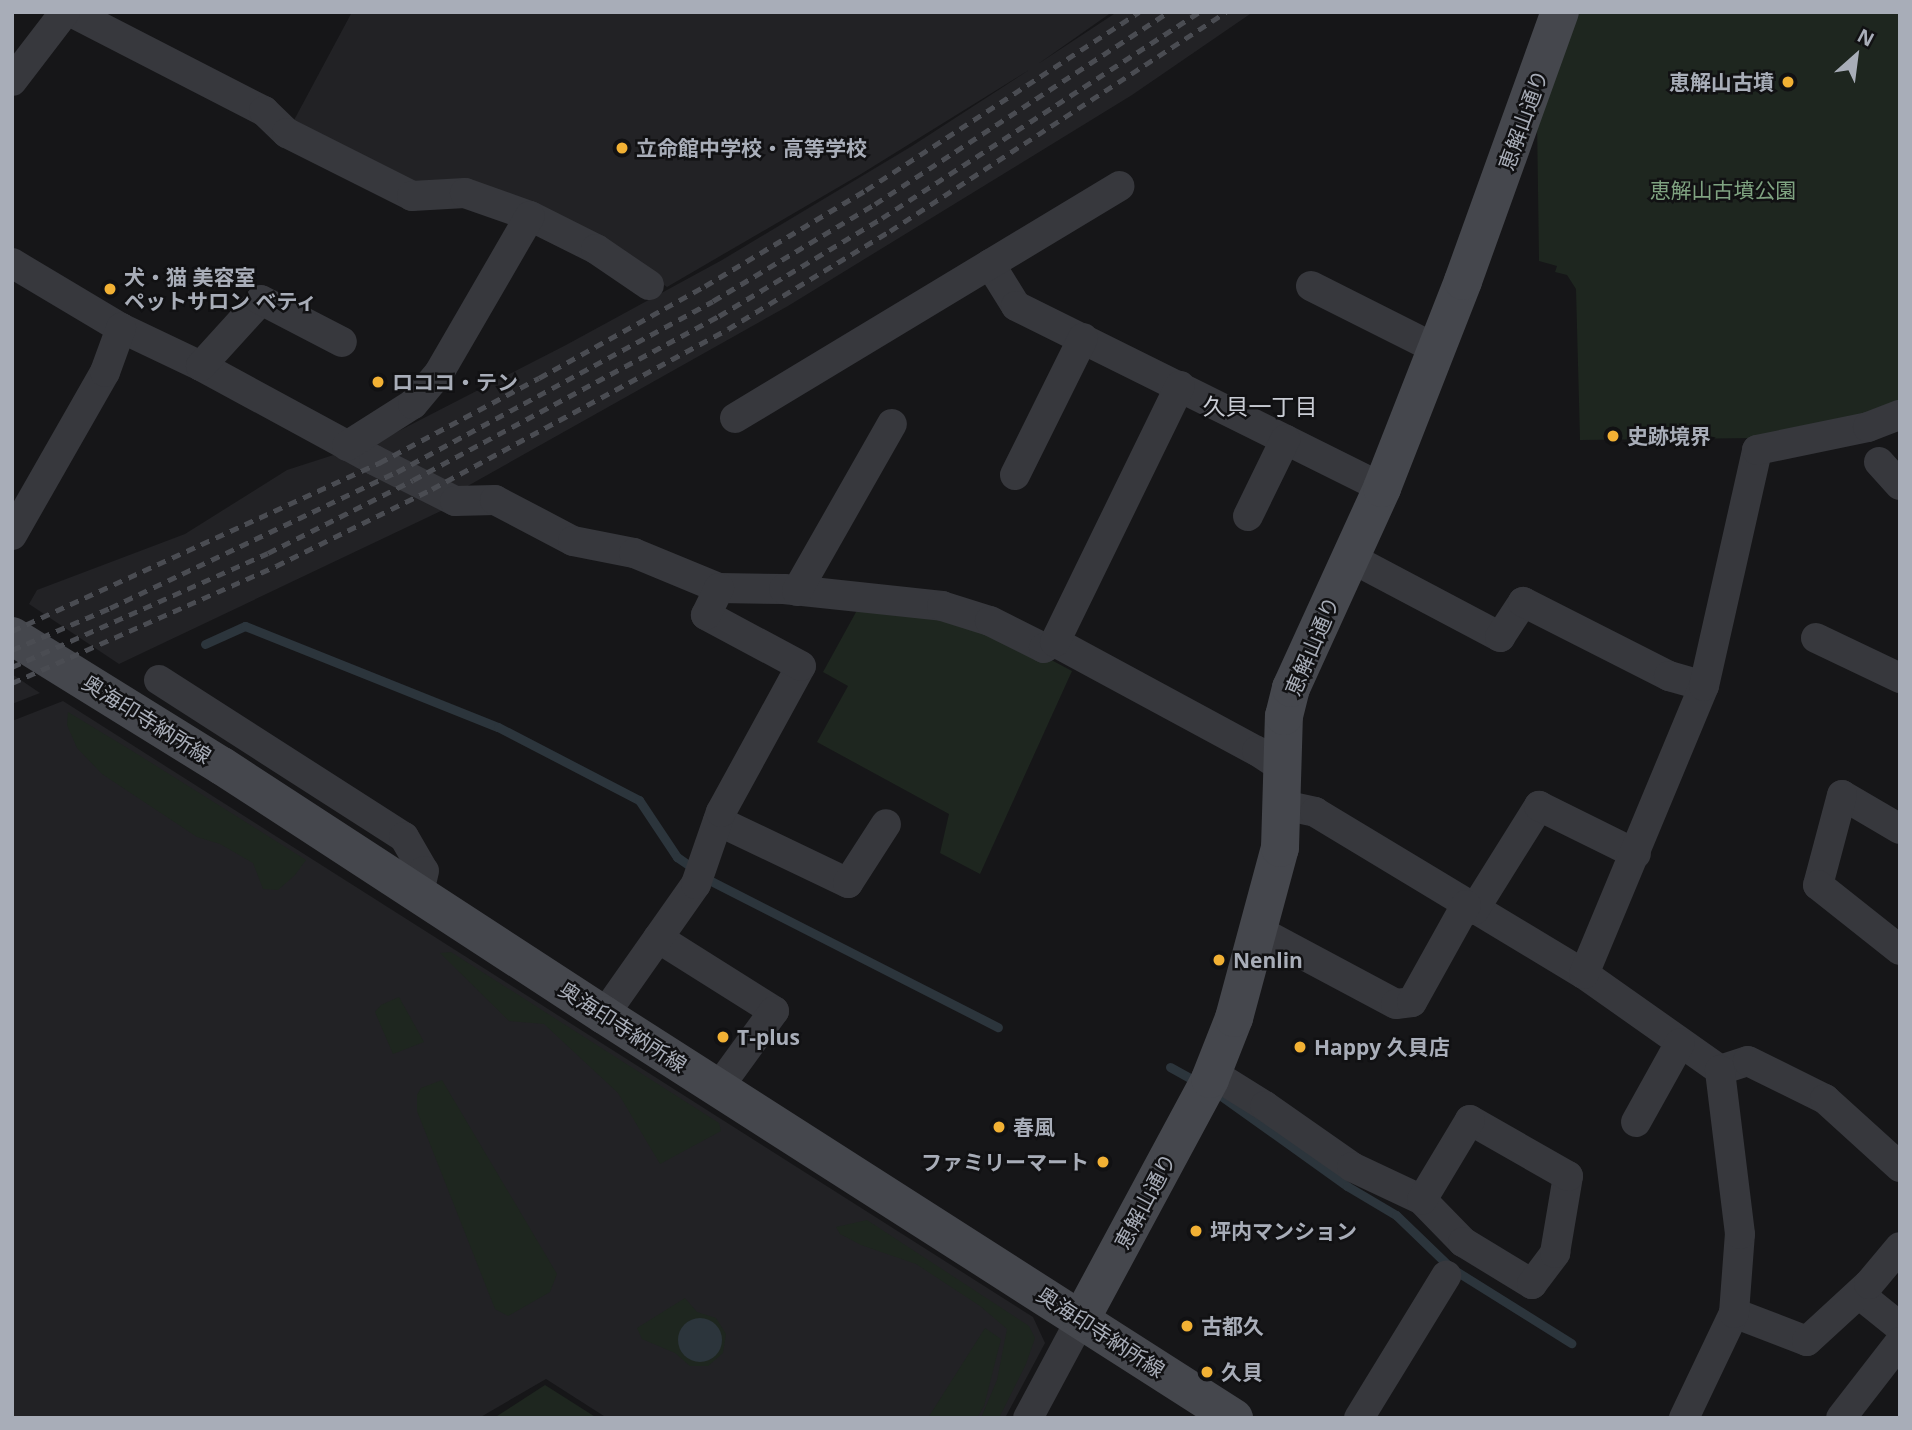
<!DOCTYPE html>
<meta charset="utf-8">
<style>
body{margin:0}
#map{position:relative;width:1912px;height:1430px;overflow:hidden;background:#161618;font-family:"Open Sans","Noto Sans JP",sans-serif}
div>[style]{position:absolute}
.built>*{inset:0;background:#222225}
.green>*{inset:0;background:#1e261f}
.water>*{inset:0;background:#2c353c}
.round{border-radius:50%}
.stream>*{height:9px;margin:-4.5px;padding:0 4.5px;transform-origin:4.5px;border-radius:4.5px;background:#2c353c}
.street>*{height:30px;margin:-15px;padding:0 15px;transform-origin:15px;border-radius:15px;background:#37383d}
.secondary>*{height:38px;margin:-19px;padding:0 19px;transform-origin:19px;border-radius:19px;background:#45474d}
.rail>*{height:5px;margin-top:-2.5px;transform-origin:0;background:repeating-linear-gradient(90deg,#4a4c52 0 9px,transparent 0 16px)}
.dots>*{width:19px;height:19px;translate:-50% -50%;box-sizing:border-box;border:4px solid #111113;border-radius:50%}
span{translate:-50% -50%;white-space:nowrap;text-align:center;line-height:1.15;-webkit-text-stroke:5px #111113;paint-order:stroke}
.poi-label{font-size:21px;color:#a8adb8;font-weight:700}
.right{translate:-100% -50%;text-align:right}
.left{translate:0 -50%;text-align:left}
.street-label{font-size:21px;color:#a8adb8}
.park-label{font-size:21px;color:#7fa381}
.neighbourhood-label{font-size:23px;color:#c9ccd4}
.frame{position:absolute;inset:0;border:14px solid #a8adb8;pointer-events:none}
.north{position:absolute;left:1821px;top:21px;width:70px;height:70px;-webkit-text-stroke:5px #111113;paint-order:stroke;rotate:28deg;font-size:19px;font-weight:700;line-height:28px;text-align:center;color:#a8adb8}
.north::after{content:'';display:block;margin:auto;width:24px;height:32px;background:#a8adb8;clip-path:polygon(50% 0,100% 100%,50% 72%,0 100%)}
</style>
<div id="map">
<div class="built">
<i style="clip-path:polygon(352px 12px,1112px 12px,1038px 64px,1117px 12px,1253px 12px,1132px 95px,788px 306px,457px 492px,443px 510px,119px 664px,29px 604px,37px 590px,185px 534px,287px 470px,383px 439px,566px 345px,722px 260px,912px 146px,1029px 70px,861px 174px,667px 287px,601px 242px,415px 186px,293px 122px)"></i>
<i style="clip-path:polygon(12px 674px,40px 693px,12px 704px)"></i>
<i style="clip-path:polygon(63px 701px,1033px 1317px,1045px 1343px,1005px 1418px,607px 1418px,546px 1379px,479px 1418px,12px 1418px,12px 721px)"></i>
</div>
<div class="green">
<i style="clip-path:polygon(1574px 12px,1900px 12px,1900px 407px,1758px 438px,1580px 440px,1576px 289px,1567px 275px,1555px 272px,1557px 266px,1539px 261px,1537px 118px)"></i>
<i style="clip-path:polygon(861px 603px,991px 628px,1072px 671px,980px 874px,940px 853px,949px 814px,817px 742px,848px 686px,823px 672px)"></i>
<i style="clip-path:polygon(68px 712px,134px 752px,306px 860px,295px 875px,278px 890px,263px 889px,253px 863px,220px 844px,197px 837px,102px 774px,77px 748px,67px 725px)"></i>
<i style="clip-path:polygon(451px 952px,719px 1123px,721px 1131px,660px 1164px,618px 1093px,544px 1024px,509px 1021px,440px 953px)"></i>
<i style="clip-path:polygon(399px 997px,424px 1042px,393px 1054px,375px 1012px,381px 1005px)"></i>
<i style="clip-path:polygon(442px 1080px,557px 1274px,550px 1292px,508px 1316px,495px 1309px,417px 1111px,417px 1095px,421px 1088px)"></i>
<i style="clip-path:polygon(867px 1220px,1029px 1326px,1035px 1338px,1026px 1364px,999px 1418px,981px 1418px,997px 1380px,1007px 1329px,980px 1306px,916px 1264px,861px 1245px,840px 1234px,836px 1227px)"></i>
<i style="clip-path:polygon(685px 1298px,697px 1312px,716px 1318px,726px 1334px,723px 1353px,708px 1366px,690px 1366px,675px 1353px,642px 1339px,637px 1328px)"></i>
<i style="clip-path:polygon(985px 1328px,1001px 1339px,984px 1406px,977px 1418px,928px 1418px)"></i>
<i style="clip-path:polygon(545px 1385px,597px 1418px,494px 1418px)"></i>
</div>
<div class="water">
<i class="round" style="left:678px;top:1318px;width:44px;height:44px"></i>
</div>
<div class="stream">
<i style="left:205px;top:644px;width:44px;rotate:-24.2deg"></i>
<i style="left:245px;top:626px;width:272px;rotate:21.8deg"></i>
<i style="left:498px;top:727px;width:159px;rotate:27.4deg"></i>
<i style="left:639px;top:800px;width:69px;rotate:56.3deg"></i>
<i style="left:677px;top:857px;width:16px;rotate:35deg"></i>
<i style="left:711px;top:881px;width:322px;rotate:27deg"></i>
<i style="left:1170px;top:1067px;width:33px;rotate:29deg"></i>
<i style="left:1217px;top:1093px;width:160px;rotate:35.6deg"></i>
<i style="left:1347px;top:1186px;width:57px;rotate:30.6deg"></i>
<i style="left:1396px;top:1215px;width:76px;rotate:43.9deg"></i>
<i style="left:1451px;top:1268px;width:142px;rotate:32deg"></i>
</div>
<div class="street">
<i style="left:71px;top:12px;width:217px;rotate:27.2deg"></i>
<i style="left:264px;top:111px;width:32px;rotate:44deg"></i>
<i style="left:287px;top:133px;width:140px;rotate:26.7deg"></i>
<i style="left:412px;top:196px;width:53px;rotate:-3.2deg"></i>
<i style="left:465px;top:193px;width:69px;rotate:19.5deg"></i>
<i style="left:530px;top:216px;width:74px;rotate:26.6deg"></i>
<i style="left:596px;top:249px;width:64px;rotate:34.2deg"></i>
<i style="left:12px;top:81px;width:87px;rotate:-52.5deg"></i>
<i style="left:12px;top:263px;width:127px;rotate:30.8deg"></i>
<i style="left:121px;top:328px;width:89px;rotate:25.4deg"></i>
<i style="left:201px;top:366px;width:197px;rotate:28.5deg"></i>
<i style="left:374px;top:460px;width:91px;rotate:26.8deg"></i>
<i style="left:455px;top:501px;width:40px;rotate:-1.4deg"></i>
<i style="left:495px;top:500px;width:88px;rotate:27.7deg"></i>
<i style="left:573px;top:541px;width:62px;rotate:11.1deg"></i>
<i style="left:634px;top:553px;width:92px;rotate:22.4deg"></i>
<i style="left:719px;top:588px;width:65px;rotate:0.9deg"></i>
<i style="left:784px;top:589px;width:159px;rotate:6.1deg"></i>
<i style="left:942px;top:606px;width:50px;rotate:17.4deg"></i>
<i style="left:990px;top:621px;width:60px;rotate:26.6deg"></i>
<i style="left:1044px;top:648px;width:13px;rotate:-29deg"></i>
<i style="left:1055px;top:642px;width:230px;rotate:28.4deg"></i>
<i style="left:1257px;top:751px;width:31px;rotate:33deg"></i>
<i style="left:990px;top:264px;width:49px;rotate:58.2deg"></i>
<i style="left:1016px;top:306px;width:409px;rotate:26.4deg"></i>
<i style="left:1311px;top:286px;width:140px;rotate:26.7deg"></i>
<i style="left:201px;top:366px;width:89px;rotate:-47.7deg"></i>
<i style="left:261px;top:300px;width:91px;rotate:27.4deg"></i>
<i style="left:735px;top:418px;width:449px;rotate:-31.1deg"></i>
<i style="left:347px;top:446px;width:78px;rotate:-32.5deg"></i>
<i style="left:413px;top:404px;width:40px;rotate:-50deg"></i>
<i style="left:439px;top:373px;width:181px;rotate:-59.9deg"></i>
<i style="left:1879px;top:462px;width:31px;rotate:48deg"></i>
<i style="left:1015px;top:475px;width:153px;rotate:-63.6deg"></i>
<i style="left:1248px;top:516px;width:85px;rotate:-64deg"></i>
<i style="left:12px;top:535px;width:188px;rotate:-60.3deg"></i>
<i style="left:105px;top:372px;width:47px;rotate:-70deg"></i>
<i style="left:1351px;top:558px;width:169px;rotate:27.9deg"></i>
<i style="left:1500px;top:637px;width:42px;rotate:-56.7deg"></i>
<i style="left:1523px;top:602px;width:164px;rotate:26.9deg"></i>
<i style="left:1669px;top:676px;width:36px;rotate:16deg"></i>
<i style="left:797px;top:591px;width:192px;rotate:-60.4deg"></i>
<i style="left:1816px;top:638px;width:93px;rotate:25.5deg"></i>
<i style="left:1055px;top:642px;width:285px;rotate:-64deg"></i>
<i style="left:159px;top:680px;width:291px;rotate:32.7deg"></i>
<i style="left:404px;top:837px;width:39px;rotate:60deg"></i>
<i style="left:424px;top:871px;width:26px;rotate:103deg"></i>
<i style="left:1283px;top:805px;width:33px;rotate:12deg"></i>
<i style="left:1315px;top:812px;width:314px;rotate:31.1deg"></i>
<i style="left:1584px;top:974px;width:166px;rotate:35.2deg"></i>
<i style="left:718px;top:821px;width:144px;rotate:25.5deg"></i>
<i style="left:848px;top:883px;width:70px;rotate:-57.2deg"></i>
<i style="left:1900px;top:829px;width:67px;rotate:-149.6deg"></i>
<i style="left:1842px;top:795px;width:93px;rotate:104.9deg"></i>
<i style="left:1818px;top:885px;width:105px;rotate:38.4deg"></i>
<i style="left:1474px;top:910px;width:123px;rotate:-58deg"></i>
<i style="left:1539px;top:806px;width:108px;rotate:26.3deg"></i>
<i style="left:1259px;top:931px;width:155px;rotate:28.1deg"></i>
<i style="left:1396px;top:1004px;width:16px;rotate:-7deg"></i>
<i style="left:1412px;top:1002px;width:111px;rotate:-60.9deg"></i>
<i style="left:658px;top:938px;width:137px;rotate:32.2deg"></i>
<i style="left:774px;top:1011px;width:95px;rotate:126deg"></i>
<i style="left:1584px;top:974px;width:312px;rotate:-67.4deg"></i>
<i style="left:1704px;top:686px;width:242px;rotate:-77.3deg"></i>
<i style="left:1757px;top:450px;width:113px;rotate:-11.7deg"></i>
<i style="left:1868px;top:427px;width:34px;rotate:-21deg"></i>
<i style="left:604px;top:1015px;width:160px;rotate:-54.9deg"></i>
<i style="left:696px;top:884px;width:76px;rotate:-70.9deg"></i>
<i style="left:721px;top:812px;width:166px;rotate:-61.3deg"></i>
<i style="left:801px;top:666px;width:108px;rotate:-151.8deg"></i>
<i style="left:706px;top:615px;width:30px;rotate:-64deg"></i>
<i style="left:1720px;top:1070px;width:29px;rotate:-18deg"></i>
<i style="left:1748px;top:1061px;width:86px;rotate:26.3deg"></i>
<i style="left:1825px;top:1099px;width:101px;rotate:42.2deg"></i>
<i style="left:1212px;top:1073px;width:62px;rotate:31.9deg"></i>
<i style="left:1265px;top:1106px;width:106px;rotate:35deg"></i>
<i style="left:1352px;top:1167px;width:77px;rotate:25.2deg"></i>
<i style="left:1422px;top:1200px;width:59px;rotate:45.7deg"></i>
<i style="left:1463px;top:1242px;width:81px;rotate:31.3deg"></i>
<i style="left:1532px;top:1284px;width:39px;rotate:-53deg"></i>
<i style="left:1555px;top:1253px;width:78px;rotate:-80.4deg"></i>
<i style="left:1568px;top:1176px;width:113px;rotate:-150.3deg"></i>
<i style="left:1470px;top:1120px;width:93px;rotate:121deg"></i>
<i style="left:1636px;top:1122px;width:90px;rotate:-60.9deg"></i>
<i style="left:1859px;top:1294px;width:53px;rotate:38.8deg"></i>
<i style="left:1734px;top:1313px;width:78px;rotate:21deg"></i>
<i style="left:1807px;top:1341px;width:84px;rotate:-42.6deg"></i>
<i style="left:1869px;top:1284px;width:48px;rotate:-50deg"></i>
<i style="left:1028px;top:1418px;width:112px;rotate:-61.8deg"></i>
<i style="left:1359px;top:1418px;width:167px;rotate:-58.5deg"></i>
<i style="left:1684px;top:1418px;width:116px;rotate:-64.5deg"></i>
<i style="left:1734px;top:1313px;width:79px;rotate:-85.7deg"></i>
<i style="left:1740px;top:1234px;width:165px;rotate:-97deg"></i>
<i style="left:1841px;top:1418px;width:96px;rotate:-52.2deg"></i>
</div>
<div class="secondary">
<i style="left:12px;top:636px;width:247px;rotate:31.8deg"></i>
<i style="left:222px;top:766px;width:456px;rotate:33.1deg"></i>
<i style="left:604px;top:1015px;width:748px;rotate:32.61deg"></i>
<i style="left:1081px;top:1319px;width:272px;rotate:-61.7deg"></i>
<i style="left:1210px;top:1079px;width:66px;rotate:-68.5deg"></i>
<i style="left:1234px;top:1018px;width:176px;rotate:-74.9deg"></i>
<i style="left:1280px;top:848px;width:132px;rotate:-88.3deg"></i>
<i style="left:1284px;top:716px;width:29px;rotate:-76deg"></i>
<i style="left:1291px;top:688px;width:220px;rotate:-65.5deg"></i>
<i style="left:1382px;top:488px;width:222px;rotate:-68.6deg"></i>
<i style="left:1463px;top:281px;width:286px;rotate:-70.2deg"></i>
</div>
<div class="rail">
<i style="left:12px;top:631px;width:404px;rotate:-24.6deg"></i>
<i style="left:379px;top:463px;width:181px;rotate:-28deg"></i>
<i style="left:539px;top:378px;width:190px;rotate:-29deg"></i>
<i style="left:705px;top:286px;width:187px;rotate:-30.8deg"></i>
<i style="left:866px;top:190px;width:326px;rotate:-33.1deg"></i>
<i style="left:12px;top:650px;width:107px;rotate:-23.2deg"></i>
<i style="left:110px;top:608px;width:318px;rotate:-25.4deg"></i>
<i style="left:397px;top:472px;width:359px;rotate:-28.4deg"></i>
<i style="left:713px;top:301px;width:189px;rotate:-30.9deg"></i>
<i style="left:875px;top:204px;width:350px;rotate:-33.2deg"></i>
<i style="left:12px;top:667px;width:280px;rotate:-24deg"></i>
<i style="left:268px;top:553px;width:162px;rotate:-26.7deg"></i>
<i style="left:413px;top:480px;width:347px;rotate:-28.2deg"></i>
<i style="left:719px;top:316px;width:190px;rotate:-31deg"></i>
<i style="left:882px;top:218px;width:378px;rotate:-33deg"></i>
<i style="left:12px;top:683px;width:289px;rotate:-23.9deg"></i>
<i style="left:276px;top:566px;width:174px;rotate:-26.3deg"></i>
<i style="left:432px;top:489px;width:336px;rotate:-28.4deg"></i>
<i style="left:728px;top:329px;width:189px;rotate:-31.2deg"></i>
<i style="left:890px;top:231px;width:401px;rotate:-33.1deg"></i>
</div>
<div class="dots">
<i style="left:1788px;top:82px;background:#f2b134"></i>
<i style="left:622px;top:148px;background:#f2b134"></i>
<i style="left:110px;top:289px;background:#f2b134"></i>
<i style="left:378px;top:382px;background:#f2b134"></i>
<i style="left:1613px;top:436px;background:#f2b134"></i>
<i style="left:1219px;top:960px;background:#f2b134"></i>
<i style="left:723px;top:1037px;background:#f2b134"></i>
<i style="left:1300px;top:1047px;background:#f2b134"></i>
<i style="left:999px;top:1127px;background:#f2b134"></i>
<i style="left:1103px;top:1162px;background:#f2b134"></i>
<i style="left:1196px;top:1231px;background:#f2b134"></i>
<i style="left:1187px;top:1326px;background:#f2b134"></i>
<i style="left:1207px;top:1372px;background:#f2b134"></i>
</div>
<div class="poi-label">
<span class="right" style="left:1774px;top:82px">恵解山古墳</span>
<span class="left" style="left:636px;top:148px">立命館中学校・高等学校</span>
<span class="left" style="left:124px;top:289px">犬・猫 美容室<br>ペットサロン ベティ</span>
<span class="left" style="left:392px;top:382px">ロココ・テン</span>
<span class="left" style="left:1627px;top:436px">史跡境界</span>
<span class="left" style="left:1233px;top:960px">Nenlin</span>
<span class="left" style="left:737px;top:1037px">T-plus</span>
<span class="left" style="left:1314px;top:1047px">Happy 久貝店</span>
<span class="left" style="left:1013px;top:1127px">春風</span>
<span class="right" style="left:1089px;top:1162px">ファミリーマート</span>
<span class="left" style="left:1210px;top:1231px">坪内マンション</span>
<span class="left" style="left:1201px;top:1326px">古都久</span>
<span class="left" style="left:1221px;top:1372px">久貝</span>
</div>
<div class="street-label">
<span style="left:1523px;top:120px;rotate:-70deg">恵解山通り</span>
<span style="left:1312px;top:646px;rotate:-67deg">恵解山通り</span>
<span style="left:147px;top:719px;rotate:32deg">奥海印寺納所線</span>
<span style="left:623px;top:1027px;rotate:33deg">奥海印寺納所線</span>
<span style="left:1145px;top:1201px;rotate:-62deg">恵解山通り</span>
<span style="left:1101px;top:1332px;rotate:33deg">奥海印寺納所線</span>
</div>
<div class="park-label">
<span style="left:1723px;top:190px">恵解山古墳公園</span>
</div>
<div class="neighbourhood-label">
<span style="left:1260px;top:406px">久貝一丁目</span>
</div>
<div class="frame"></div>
<div class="north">N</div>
</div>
